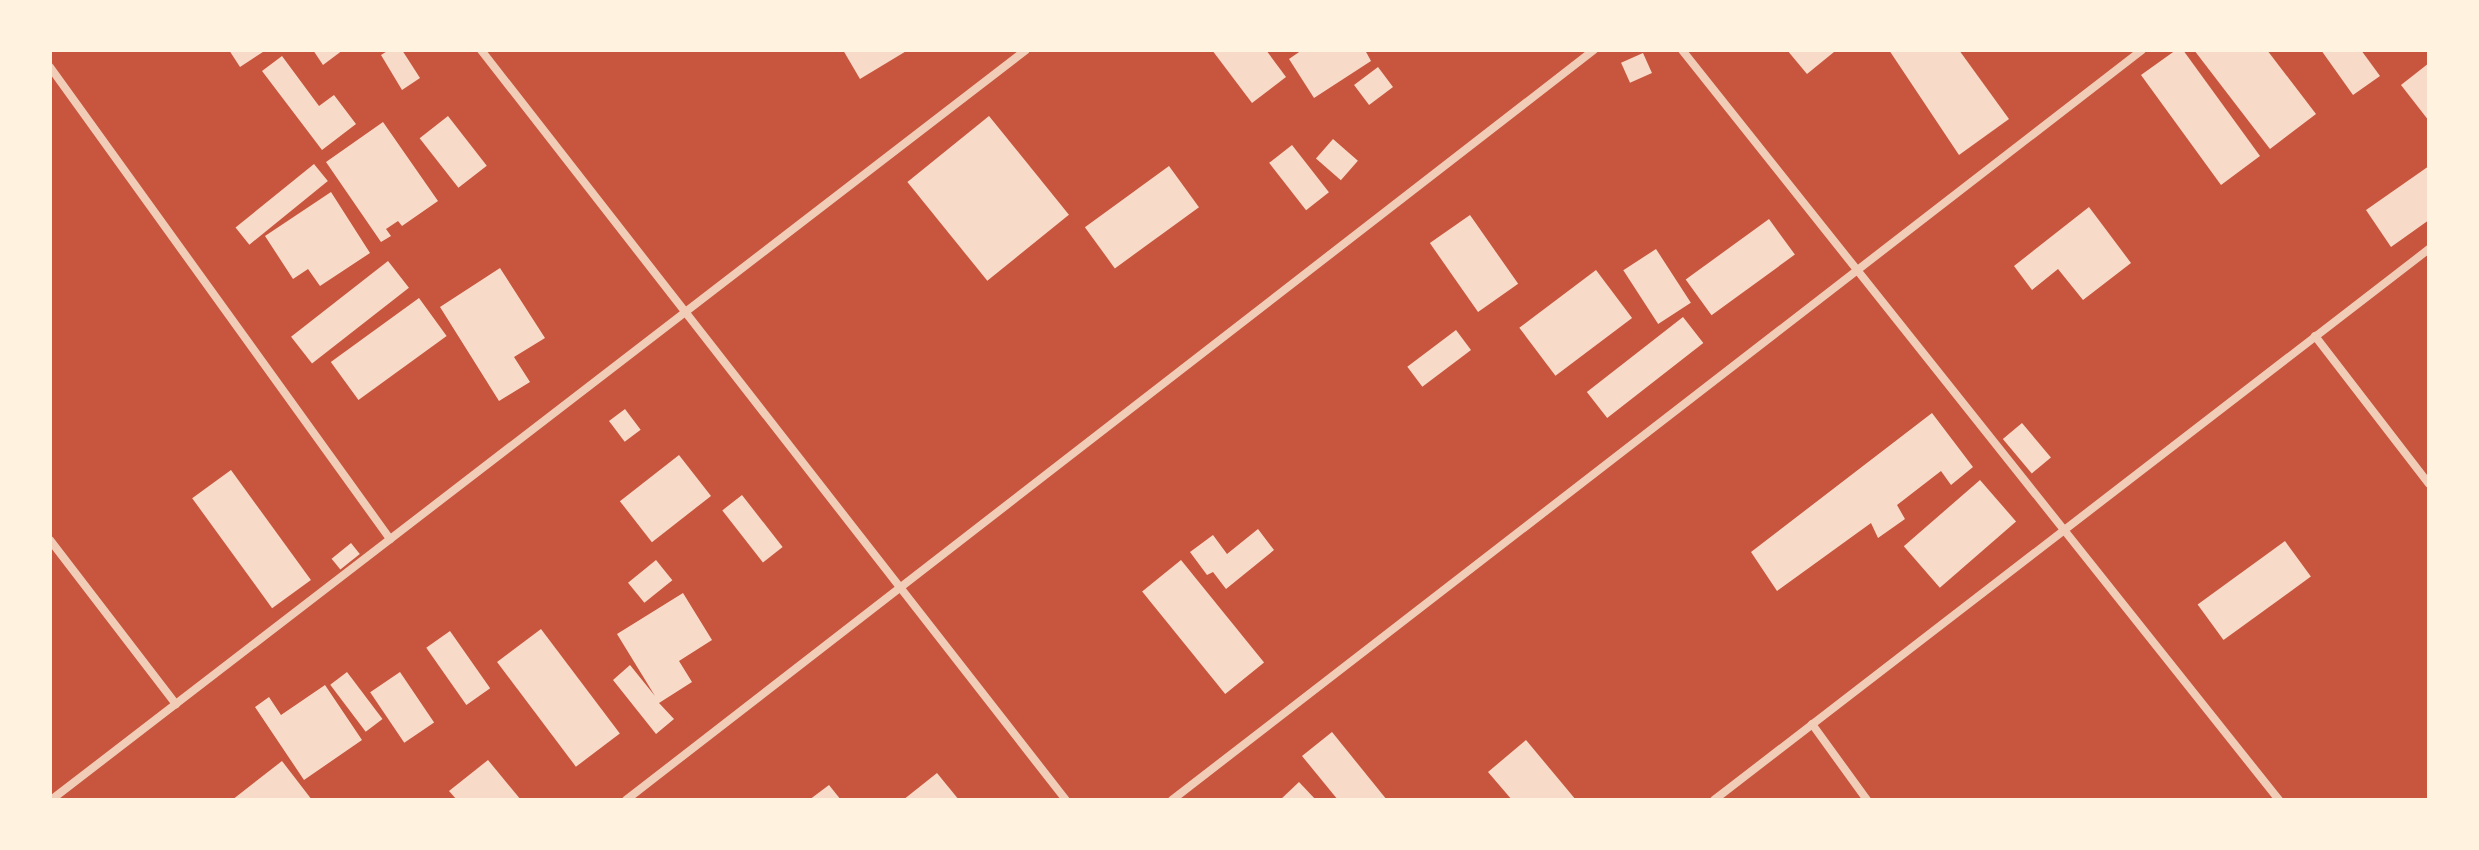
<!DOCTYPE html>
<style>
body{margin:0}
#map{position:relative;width:2479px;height:850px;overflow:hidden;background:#c8553d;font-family:"Varela Round",sans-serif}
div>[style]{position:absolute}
.building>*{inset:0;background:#f7dbc8;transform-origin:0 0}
.minor>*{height:8px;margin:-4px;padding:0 4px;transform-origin:4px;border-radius:4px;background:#f1ccb7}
span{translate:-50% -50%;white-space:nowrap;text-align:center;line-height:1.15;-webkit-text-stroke:6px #fff3e0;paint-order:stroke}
.frame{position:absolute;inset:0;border:52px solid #fff3e0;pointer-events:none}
</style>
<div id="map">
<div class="building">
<i style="clip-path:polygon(229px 50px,266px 50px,240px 67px)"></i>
<i style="clip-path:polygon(313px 50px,343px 50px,323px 65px)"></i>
<i style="clip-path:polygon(389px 50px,402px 50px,420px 78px,402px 90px,381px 55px)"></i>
<i style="clip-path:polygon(843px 50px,908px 50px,860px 79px)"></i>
<i style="clip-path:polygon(1212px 50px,1266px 50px,1286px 77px,1252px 103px)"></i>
<i style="clip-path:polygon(1302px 50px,1365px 50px,1371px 61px,1314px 98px,1289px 59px)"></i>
<i style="clip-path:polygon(1787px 50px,1832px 50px,1834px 52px,1807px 74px)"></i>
<i style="clip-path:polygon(1889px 50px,1959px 50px,2009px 119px,1959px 155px)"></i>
<i style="clip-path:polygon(2176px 50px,2183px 50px,2260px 156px,2221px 185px,2141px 75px)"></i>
<i style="clip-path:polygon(2194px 50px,2267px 50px,2316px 114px,2270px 149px)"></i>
<i style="clip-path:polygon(2321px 50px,2361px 50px,2380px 76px,2353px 95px)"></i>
<i style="left:1643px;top:53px;width:22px;height:24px;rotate:66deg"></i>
<i style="clip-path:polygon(282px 56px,319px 106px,334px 95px,356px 124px,322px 150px,262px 71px)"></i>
<i style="clip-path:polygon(2429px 63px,2429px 121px,2401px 85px)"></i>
<i style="left:1378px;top:67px;width:25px;height:30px;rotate:53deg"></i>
<i style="left:448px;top:116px;width:63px;height:36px;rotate:52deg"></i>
<i style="left:989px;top:116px;width:127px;height:105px;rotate:51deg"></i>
<i style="clip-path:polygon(383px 122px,438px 201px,402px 226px,398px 221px,386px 229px,391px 236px,381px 242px,326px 162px)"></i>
<i style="left:1333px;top:139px;width:33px;height:26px;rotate:41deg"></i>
<i style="left:1292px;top:145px;width:60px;height:29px;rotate:52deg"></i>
<i style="left:314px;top:164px;width:22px;height:101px;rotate:51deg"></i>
<i style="left:1169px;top:166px;width:51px;height:104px;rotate:54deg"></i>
<i style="clip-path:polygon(2429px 166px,2429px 220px,2391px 247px,2366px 210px)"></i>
<i style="clip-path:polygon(331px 192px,370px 253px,320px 286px,308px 269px,293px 279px,265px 236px)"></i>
<i style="clip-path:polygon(2089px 207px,2131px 263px,2083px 300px,2058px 269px,2032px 290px,2014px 266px)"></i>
<i style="left:1470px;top:215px;width:84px;height:49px;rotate:55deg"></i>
<i style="left:1769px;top:219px;width:44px;height:103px;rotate:54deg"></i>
<i style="left:1656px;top:249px;width:64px;height:39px;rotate:57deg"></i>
<i style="left:388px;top:261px;width:34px;height:123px;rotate:52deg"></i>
<i style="clip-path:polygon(500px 268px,545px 338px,514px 357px,530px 382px,499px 401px,440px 307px)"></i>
<i style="left:1596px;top:270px;width:60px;height:96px;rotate:53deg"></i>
<i style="left:419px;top:298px;width:47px;height:109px;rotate:54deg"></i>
<i style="left:1683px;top:317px;width:33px;height:122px;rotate:52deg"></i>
<i style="left:1456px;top:330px;width:25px;height:61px;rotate:53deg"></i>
<i style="left:625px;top:409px;width:26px;height:20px;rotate:53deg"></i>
<i style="clip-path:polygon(1932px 413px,1973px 467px,1951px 485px,1941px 471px,1897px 505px,1905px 519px,1878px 538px,1871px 523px,1777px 591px,1751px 552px)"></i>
<i style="left:2022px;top:423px;width:45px;height:25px;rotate:50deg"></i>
<i style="left:679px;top:455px;width:52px;height:75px;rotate:52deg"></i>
<i style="left:231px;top:470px;width:136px;height:48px;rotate:54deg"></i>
<i style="left:1980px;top:480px;width:55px;height:101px;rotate:49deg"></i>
<i style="left:742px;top:495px;width:66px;height:25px;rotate:52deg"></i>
<i style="clip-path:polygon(1258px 529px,1274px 550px,1226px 589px,1213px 572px,1207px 575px,1190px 552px,1213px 535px,1227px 554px)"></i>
<i style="left:2285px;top:541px;width:44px;height:108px;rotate:54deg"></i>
<i style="left:351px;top:543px;width:14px;height:25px;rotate:51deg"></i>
<i style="left:656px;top:560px;width:26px;height:36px;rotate:51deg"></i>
<i style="left:1181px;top:560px;width:132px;height:50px;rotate:51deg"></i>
<i style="clip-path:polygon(683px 593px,712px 640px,679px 661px,692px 682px,659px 703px,674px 719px,656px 734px,613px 680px,630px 665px,655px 696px,617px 634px)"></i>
<i style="left:541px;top:629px;width:131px;height:55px;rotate:53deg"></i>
<i style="left:450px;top:631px;width:70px;height:29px;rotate:55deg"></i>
<i style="left:347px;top:672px;width:59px;height:21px;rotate:53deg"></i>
<i style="left:400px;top:672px;width:61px;height:36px;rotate:56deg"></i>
<i style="clip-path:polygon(325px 685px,362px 740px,304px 780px,255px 707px,269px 697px,281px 715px)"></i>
<i style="clip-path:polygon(1332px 732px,1387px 800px,1338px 800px,1302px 756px)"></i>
<i style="clip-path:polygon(1526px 740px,1576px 800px,1512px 800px,1488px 772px)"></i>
<i style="clip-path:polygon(488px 760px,521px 800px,457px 800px,449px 791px)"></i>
<i style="clip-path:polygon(282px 761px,312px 800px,232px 800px)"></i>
<i style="clip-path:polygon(937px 773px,959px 800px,903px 800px)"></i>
<i style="clip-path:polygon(1299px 782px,1316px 800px,1280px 800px)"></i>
<i style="clip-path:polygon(829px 785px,841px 800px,809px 800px)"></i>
</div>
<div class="minor">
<i style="left:481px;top:50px;width:951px;rotate:52.05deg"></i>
<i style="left:1682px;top:50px;width:959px;rotate:51.48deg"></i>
<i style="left:50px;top:67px;width:582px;rotate:54.23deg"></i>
<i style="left:2315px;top:336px;width:187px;rotate:52.4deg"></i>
<i style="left:50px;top:540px;width:207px;rotate:52.5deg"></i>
<i style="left:1812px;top:724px;width:94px;rotate:54.1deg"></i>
<i style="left:51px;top:800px;width:1230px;rotate:-37.57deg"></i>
<i style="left:626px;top:800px;width:1225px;rotate:-37.77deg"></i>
<i style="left:1172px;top:800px;width:1226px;rotate:-37.71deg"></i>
<i style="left:1714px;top:800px;width:903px;rotate:-37.62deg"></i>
</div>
<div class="frame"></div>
</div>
